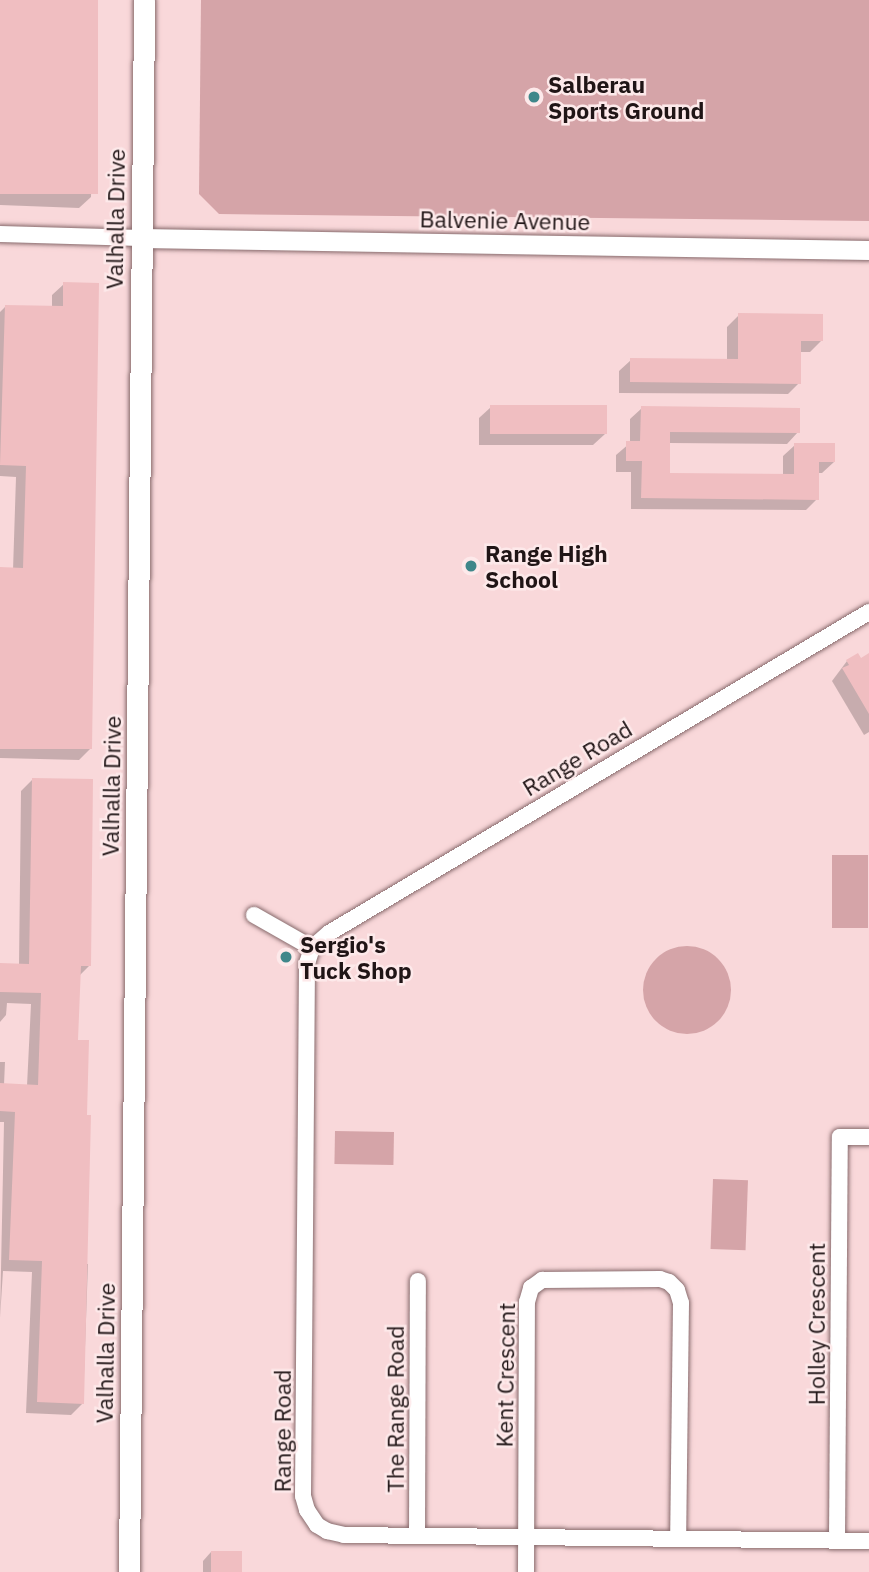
<!DOCTYPE html>
<style>
body{margin:0}
#map{position:relative;width:869px;height:1572px;overflow:hidden;background:#f9d8da;font-family:"IBM Plex Sans",sans-serif}
div>[style]{position:absolute}
.green>*{inset:0;background:#d5a4a8;transform-origin:0 0}
.round{border-radius:50%}
.shadow>*{inset:0;background:#0003}
.building>*{inset:0;background:#f0bec1;transform-origin:0 0}
.roads{filter:drop-shadow(0 0 2px #876a6c) drop-shadow(0 0 2px #876a6c)}
.minor>*{height:16px;margin:-8px;padding:0 8px;transform-origin:8px;border-radius:8px;background:#fff}
.tertiary>*{height:19px;margin:-9.5px;padding:0 9.5px;transform-origin:9.5px;border-radius:9.5px;background:#fff}
.secondary>*{height:21px;margin:-10.5px;padding:0 10.5px;transform-origin:10.5px;border-radius:10.5px;background:#fff}
.dots>*{width:19px;height:19px;translate:-50% -50%;box-sizing:border-box;border:4px solid #fde9ea;border-radius:50%}
span{translate:-50% -50%;white-space:nowrap;text-align:center;line-height:1.15;-webkit-text-stroke:5px #fde9ea;paint-order:stroke}
.poi-label{font-size:23px;color:#201516;font-weight:700}
.left{translate:0 -50%;text-align:left}
.street-label{font-size:23px;color:#201516}
</style>
<div id="map">
<div class="green">
<i style="clip-path:polygon(201px 0,869px 0,869px 221px,219px 214px,199px 194px)"></i>
<i style="left:832px;top:855px;width:36px;height:73px"></i>
<i class="round" style="left:643px;top:946px;width:88px;height:88px"></i>
<i style="left:335px;top:1131px;width:59px;height:33px;rotate:1deg"></i>
<i style="left:713px;top:1179px;width:35px;height:70px;rotate:2deg"></i>
</div>
<div class="shadow">
<i style="clip-path:polygon(0 0,96px 0,91px 197px,79px 208px,0 205px)"></i>
<i style="clip-path:polygon(64px 284px,91px 748px,79px 760px,0 758px,0 569px,13px 570px,16px 477px,0 476px,0 312px,5px 307px,52px 308px,52px 295px)"></i>
<i style="clip-path:polygon(739px 315px,821px 341px,810px 352px,800px 352px,799px 383px,788px 394px,619px 393px,619px 371px,631px 360px,727px 360px,727px 327px)"></i>
<i style="clip-path:polygon(491px 407px,605px 434px,593px 445px,479px 445px,479px 418px)"></i>
<i style="clip-path:polygon(642px 408px,798px 432px,787px 444px,669px 443px,669px 475px,783px 475px,783px 456px,795px 445px,834px 462px,822px 473px,817px 473px,817px 499px,806px 510px,631px 509px,631px 472px,616px 472px,616px 455px,630px 443px,630px 419px)"></i>
<i style="clip-path:polygon(869px 658px,869px 732px,864px 735px,832px 681px,847px 661px)"></i>
<i style="clip-path:polygon(32px 780px,89px 966px,79px 976px,77px 1042px,84px 1264px,88px 1264px,83px 1403px,71px 1415px,26px 1413px,32px 1272px,3px 1271px,0 1318px,4px 1122px,0 1122px,0 1062px,5px 1062px,4px 1085px,27px 1086px,31px 1004px,7px 1003px,6px 1015px,0 1022px,0 965px,19px 965px,21px 791px)"></i>
<i style="clip-path:polygon(211px 1552px,240px 1572px,203px 1572px,203px 1561px)"></i>
</div>
<div class="building">
<i style="left:0;top:0;width:98px;height:194px"></i>
<i style="clip-path:polygon(63px 282px,99px 283px,92px 749px,0 749px,0 567px,23px 568px,26px 466px,0 465px,5px 305px,63px 306px)"></i>
<i style="clip-path:polygon(738px 313px,823px 314px,823px 341px,801px 341px,801px 384px,630px 382px,630px 358px,738px 359px)"></i>
<i style="left:490px;top:405px;width:117px;height:29px"></i>
<i style="clip-path:polygon(641px 406px,800px 408px,800px 433px,670px 432px,670px 473px,794px 474px,794px 443px,835px 443px,835px 462px,819px 462px,819px 500px,641px 498px,642px 461px,626px 461px,626px 441px,640px 441px)"></i>
<i style="clip-path:polygon(858px 653px,861px 658px,869px 653px,869px 714px,842px 668px,849px 665px,846px 660px)"></i>
<i style="clip-path:polygon(32px 778px,93px 779px,91px 966px,81px 966px,78px 1040px,89px 1040px,87px 1115px,91px 1115px,84px 1404px,37px 1402px,42px 1261px,9px 1260px,15px 1112px,0 1111px,0 1083px,38px 1085px,41px 993px,0 992px,0 963px,29px 964px)"></i>
<i style="left:211px;top:1551px;width:31px;height:21px"></i>
</div>
<div class="roads">
<div class="minor">
<i style="left:0;top:234px;width:141px;rotate:1.6deg"></i>
<i style="left:869px;top:612px;width:628px;rotate:149.27deg"></i>
<i style="left:329px;top:933px;width:23px;rotate:139deg"></i>
<i style="left:312px;top:948px;width:16px;rotate:108deg"></i>
<i style="left:307px;top:963px;width:533px;rotate:90.43deg"></i>
<i style="left:303px;top:1496px;width:15px;rotate:74deg"></i>
<i style="left:307px;top:1510px;width:18px;rotate:56deg"></i>
<i style="left:317px;top:1525px;width:12px;rotate:31deg"></i>
<i style="left:327px;top:1531px;width:17px;rotate:13deg"></i>
<i style="left:344px;top:1535px;width:525px;rotate:0.65deg"></i>
<i style="left:254px;top:915px;width:67px;rotate:29.6deg"></i>
<i style="left:417px;top:1536px;width:255px;rotate:-89.8deg"></i>
<i style="left:837px;top:1540px;width:403px;rotate:-89.6deg"></i>
<i style="left:840px;top:1137px;width:29px"></i>
<i style="left:526px;top:1572px;width:270px;rotate:-89.8deg"></i>
<i style="left:527px;top:1302px;width:15px;rotate:-74deg"></i>
<i style="left:531px;top:1288px;width:14px;rotate:-36deg"></i>
<i style="left:542px;top:1280px;width:118px;rotate:-0.5deg"></i>
<i style="left:660px;top:1279px;width:9px;rotate:18deg"></i>
<i style="left:669px;top:1282px;width:11px;rotate:45deg"></i>
<i style="left:677px;top:1290px;width:14px;rotate:73deg"></i>
<i style="left:681px;top:1303px;width:236px;rotate:90.7deg"></i>
</div>
<div class="tertiary">
<i style="left:141px;top:238px;width:728px;rotate:0.94deg"></i>
</div>
<div class="secondary">
<i style="left:129px;top:1572px;width:1572px;rotate:-89.45deg"></i>
</div>
</div>
<div class="dots">
<i style="left:534px;top:97px;background:#3f878a"></i>
<i style="left:471px;top:566px;background:#3f878a"></i>
<i style="left:286px;top:957px;background:#3f878a"></i>
</div>
<div class="poi-label">
<span class="left" style="left:548px;top:97px">Salberau<br>Sports Ground</span>
<span class="left" style="left:485px;top:566px">Range High<br>School</span>
<span class="left" style="left:300px;top:957px">Sergio's<br>Tuck Shop</span>
</div>
<div class="street-label">
<span style="left:115px;top:219px;rotate:-89deg">Valhalla Drive</span>
<span style="left:505px;top:220px;rotate:1deg">Balvenie Avenue</span>
<span style="left:577px;top:758px;rotate:-31deg">Range Road</span>
<span style="left:111px;top:786px;rotate:-89deg">Valhalla Drive</span>
<span style="left:816px;top:1324px;rotate:-90deg">Holley Crescent</span>
<span style="left:105px;top:1353px;rotate:-89deg">Valhalla Drive</span>
<span style="left:505px;top:1375px;rotate:-89deg">Kent Crescent</span>
<span style="left:395px;top:1409px;rotate:-90deg">The Range Road</span>
<span style="left:282px;top:1431px;rotate:-90deg">Range Road</span>
</div>
</div>
